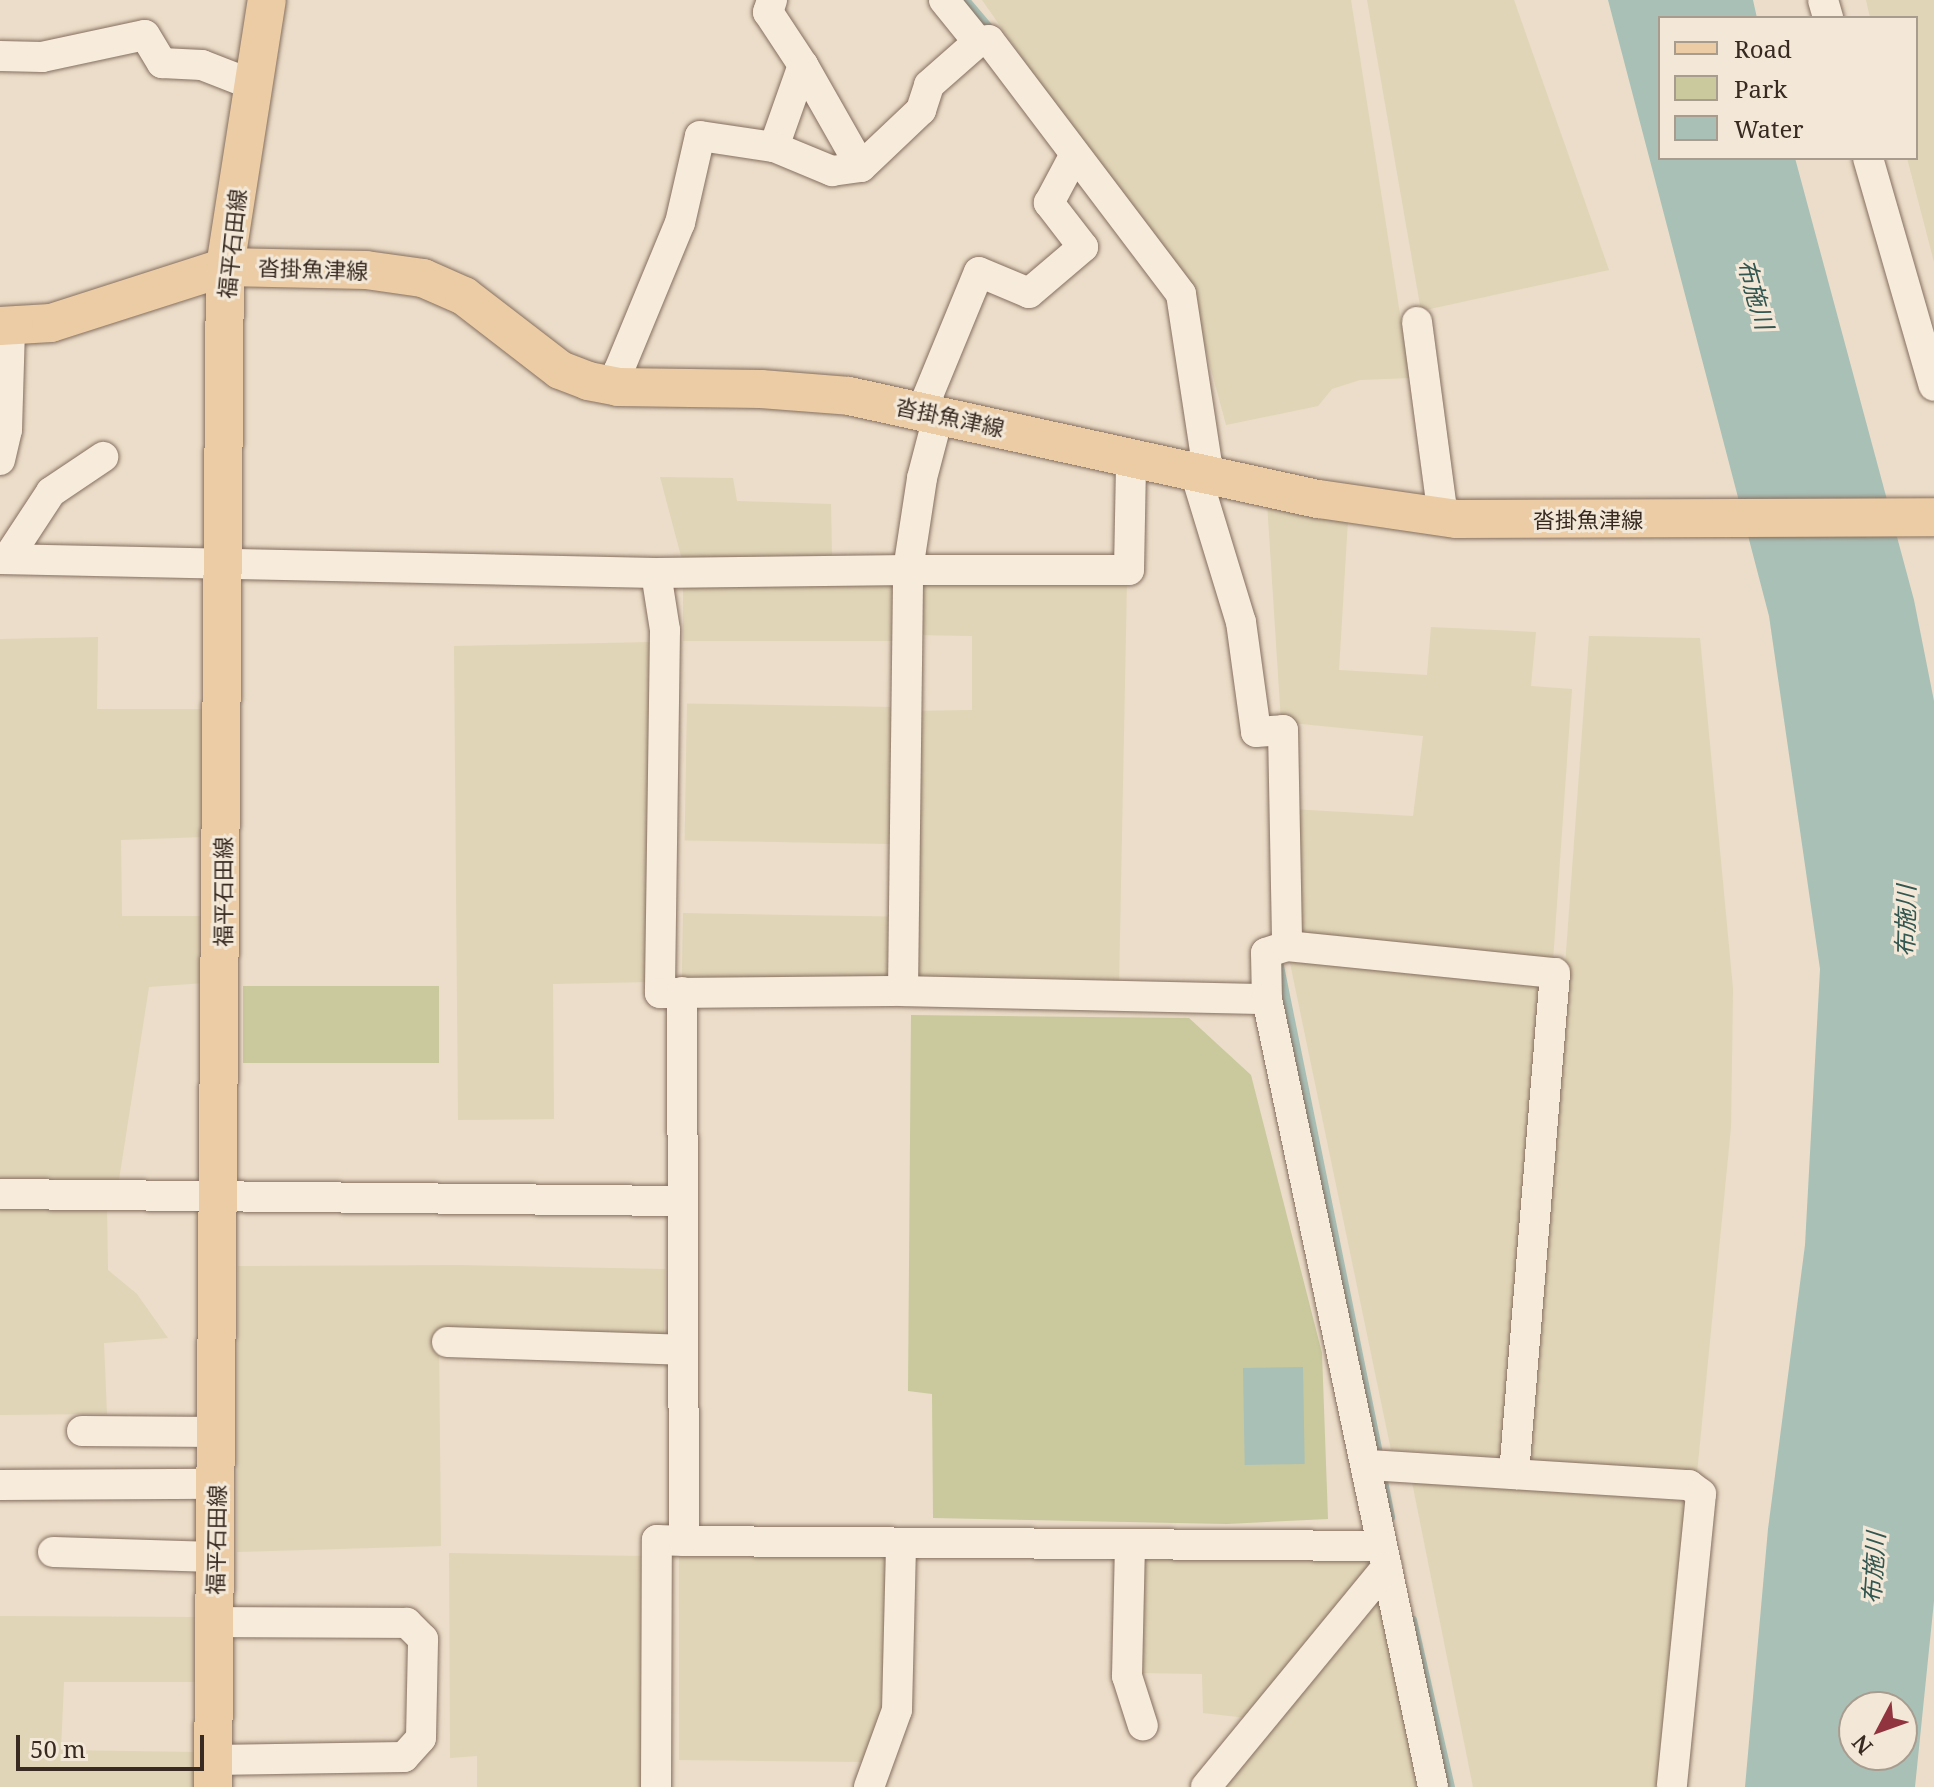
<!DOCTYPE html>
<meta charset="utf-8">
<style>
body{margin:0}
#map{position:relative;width:1934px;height:1787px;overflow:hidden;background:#ebddc9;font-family:"Noto Serif","Noto Sans JP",serif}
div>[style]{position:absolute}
.farmland>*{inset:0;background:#e0d5b7;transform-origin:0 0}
.green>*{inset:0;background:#c9c99d;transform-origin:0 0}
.water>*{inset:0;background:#a9c0b7;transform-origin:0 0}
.stream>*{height:8px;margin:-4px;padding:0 4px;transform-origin:4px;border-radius:4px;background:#a9c0b7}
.roads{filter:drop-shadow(0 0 2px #866f5f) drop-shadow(0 0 2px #866f5f)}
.minor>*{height:30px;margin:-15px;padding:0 15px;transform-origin:15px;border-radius:15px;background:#f7ebdc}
.major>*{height:38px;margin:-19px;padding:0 19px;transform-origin:19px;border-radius:19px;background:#ebcca5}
span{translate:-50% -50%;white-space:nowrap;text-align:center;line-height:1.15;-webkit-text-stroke:6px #f3e8d8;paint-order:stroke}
.street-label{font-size:22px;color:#382a21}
.water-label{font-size:24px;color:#325650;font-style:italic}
.legend{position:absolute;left:1658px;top:16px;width:260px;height:144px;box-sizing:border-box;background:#f3e8d8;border:2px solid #a89c8f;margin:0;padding:10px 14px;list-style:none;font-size:24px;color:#382a21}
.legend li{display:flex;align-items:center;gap:16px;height:40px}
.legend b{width:40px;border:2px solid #a89c8f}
.north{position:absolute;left:1838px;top:1691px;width:80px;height:80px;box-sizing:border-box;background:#f3e8d8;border:2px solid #a89c8f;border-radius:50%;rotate:229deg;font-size:22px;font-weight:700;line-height:32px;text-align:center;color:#382a21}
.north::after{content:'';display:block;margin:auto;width:28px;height:36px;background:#913440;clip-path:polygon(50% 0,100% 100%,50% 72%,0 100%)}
.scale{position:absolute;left:16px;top:1735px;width:188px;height:36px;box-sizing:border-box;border:4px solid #382a21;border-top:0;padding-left:10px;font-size:24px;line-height:28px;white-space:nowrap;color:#382a21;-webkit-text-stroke:6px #f3e8d8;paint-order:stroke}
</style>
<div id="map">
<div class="farmland">
<i style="clip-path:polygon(982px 0,1351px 0,1410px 378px,1360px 380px,1332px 389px,1318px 406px,1226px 425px,1193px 302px)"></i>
<i style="clip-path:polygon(1367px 0,1514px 0,1609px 270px,1421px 311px)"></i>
<i style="clip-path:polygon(1866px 0,1934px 0,1934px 262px,1907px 158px,1916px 158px,1916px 18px,1870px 18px)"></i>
<i style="clip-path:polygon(660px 477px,733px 478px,737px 501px,831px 504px,832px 555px,682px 560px)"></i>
<i style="clip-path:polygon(1267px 502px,1348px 520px,1339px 670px,1427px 675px,1431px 627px,1536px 632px,1531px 686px,1572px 689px,1553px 961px,1295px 940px,1291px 809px,1413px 816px,1423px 736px,1281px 722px)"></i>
<i style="left:683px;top:580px;width:210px;height:61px"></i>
<i style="clip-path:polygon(914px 580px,1127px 581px,1119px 986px,911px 985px,913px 711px,972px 710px,972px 636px,915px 635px)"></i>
<i style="clip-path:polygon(1589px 636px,1700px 638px,1733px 989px,1731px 1127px,1697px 1473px,1529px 1462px)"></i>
<i style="clip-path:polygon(98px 637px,97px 709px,204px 709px,203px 837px,121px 840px,122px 916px,204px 916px,204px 983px,149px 987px,119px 1180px,0 1185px,0 639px)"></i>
<i style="clip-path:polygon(652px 642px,649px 982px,553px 984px,554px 1119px,458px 1120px,454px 646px)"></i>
<i style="left:892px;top:707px;width:137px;height:205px;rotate:91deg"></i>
<i style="left:683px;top:913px;width:205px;height:70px;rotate:1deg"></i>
<i style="clip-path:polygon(1289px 958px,1544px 982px,1503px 1457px,1391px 1450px)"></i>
<i style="clip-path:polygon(0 1201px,107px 1206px,108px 1270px,137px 1294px,168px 1338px,104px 1343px,107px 1414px,0 1415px)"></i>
<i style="clip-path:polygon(458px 1265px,665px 1269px,664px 1334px,439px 1339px,441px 1546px,237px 1552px,238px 1266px)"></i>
<i style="clip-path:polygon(1412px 1482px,1686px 1501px,1658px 1787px,1473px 1787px)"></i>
<i style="clip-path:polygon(679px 1552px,890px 1555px,889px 1705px,864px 1762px,679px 1760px)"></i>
<i style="clip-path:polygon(449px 1553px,644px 1556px,643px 1787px,477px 1787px,477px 1756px,450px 1758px)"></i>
<i style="clip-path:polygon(1140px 1558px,1368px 1558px,1373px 1567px,1247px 1718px,1203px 1713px,1202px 1674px,1139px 1673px)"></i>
<i style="clip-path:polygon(1382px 1596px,1421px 1787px,1218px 1787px)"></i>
<i style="clip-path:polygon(0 1616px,198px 1617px,197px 1682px,64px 1682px,61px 1750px,196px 1752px,194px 1787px,0 1787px)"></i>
</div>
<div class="green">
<i style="left:243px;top:986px;width:196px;height:77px"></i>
<i style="clip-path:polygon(911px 1015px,1189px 1018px,1251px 1075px,1322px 1353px,1328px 1519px,1227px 1524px,933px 1518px,932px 1394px,908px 1391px)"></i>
</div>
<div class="water">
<i style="clip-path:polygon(evenodd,1608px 0,1753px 0,1757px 18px,1660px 18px,1660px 158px,1795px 158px,1914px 600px,1934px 701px,1934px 1601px,1915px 1787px,1745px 1787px,1768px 1529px,1805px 1245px,1820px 969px,1769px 616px,1608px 0,1854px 1707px,1902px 1707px,1902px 1755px,1854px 1755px,1854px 1707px)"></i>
<i style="left:1303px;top:1367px;width:97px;height:60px;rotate:89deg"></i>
</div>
<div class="stream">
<i style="left:966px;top:0;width:43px;rotate:49.7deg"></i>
<i style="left:1280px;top:966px;width:502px;rotate:78.51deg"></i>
<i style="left:1382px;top:1471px;width:47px;rotate:78.9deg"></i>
<i style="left:1413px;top:1620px;width:171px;rotate:77.2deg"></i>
</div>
<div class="roads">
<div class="minor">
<i style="left:772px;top:0;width:13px;rotate:108deg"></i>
<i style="left:768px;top:12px;width:64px;rotate:56.6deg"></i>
<i style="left:803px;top:65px;width:87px;rotate:109.5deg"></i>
<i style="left:1823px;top:0;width:19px;rotate:74deg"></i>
<i style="left:978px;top:42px;width:11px;rotate:-10deg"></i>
<i style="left:989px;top:40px;width:318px;rotate:52.9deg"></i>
<i style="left:1181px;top:294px;width:185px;rotate:81.3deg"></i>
<i style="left:0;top:56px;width:42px;rotate:1.4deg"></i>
<i style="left:42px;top:57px;width:105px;rotate:-12.1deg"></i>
<i style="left:145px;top:35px;width:33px;rotate:59deg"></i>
<i style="left:162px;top:63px;width:40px;rotate:2.9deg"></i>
<i style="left:202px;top:65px;width:55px;rotate:21.4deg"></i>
<i style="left:803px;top:65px;width:117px;rotate:60.4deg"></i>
<i style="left:1868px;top:158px;width:237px;rotate:73.9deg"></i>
<i style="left:1417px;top:322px;width:197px;rotate:82.4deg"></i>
<i style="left:618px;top:387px;width:17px;rotate:-87deg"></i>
<i style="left:619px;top:370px;width:159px;rotate:-67.5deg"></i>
<i style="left:680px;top:223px;width:89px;rotate:-77.1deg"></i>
<i style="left:700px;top:136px;width:75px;rotate:8.5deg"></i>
<i style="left:774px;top:147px;width:63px;rotate:22.5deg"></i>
<i style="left:832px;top:171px;width:29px;rotate:-8deg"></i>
<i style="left:861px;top:167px;width:83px;rotate:-43.5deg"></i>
<i style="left:921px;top:110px;width:26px;rotate:-72deg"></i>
<i style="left:929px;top:85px;width:65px;rotate:-41.3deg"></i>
<i style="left:978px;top:42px;width:54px;rotate:-129deg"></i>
<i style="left:922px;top:410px;width:149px;rotate:-67.6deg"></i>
<i style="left:979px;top:272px;width:54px;rotate:22.8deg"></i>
<i style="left:1029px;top:293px;width:71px;rotate:-40.4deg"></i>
<i style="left:1083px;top:247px;width:56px;rotate:-127.7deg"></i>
<i style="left:1049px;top:203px;width:55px;rotate:-62deg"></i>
<i style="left:0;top:460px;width:31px;rotate:-77deg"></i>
<i style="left:7px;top:430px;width:103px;rotate:-88.3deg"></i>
<i style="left:1196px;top:475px;width:154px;rotate:73deg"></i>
<i style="left:1241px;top:622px;width:111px;rotate:82.2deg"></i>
<i style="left:1256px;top:732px;width:27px;rotate:-4deg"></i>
<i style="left:1283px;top:730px;width:216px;rotate:88.9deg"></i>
<i style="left:1287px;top:946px;width:22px;rotate:162deg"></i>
<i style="left:1266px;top:953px;width:46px;rotate:88.8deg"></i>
<i style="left:0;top:559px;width:656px;rotate:1.22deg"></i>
<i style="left:656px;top:573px;width:252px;rotate:-0.7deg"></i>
<i style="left:908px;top:570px;width:93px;rotate:-81.3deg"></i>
<i style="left:922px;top:478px;width:67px;rotate:-75.3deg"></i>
<i style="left:7px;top:559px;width:80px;rotate:-56.7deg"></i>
<i style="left:51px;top:492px;width:63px;rotate:-33.9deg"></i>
<i style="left:656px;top:573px;width:58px;rotate:81deg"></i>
<i style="left:665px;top:630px;width:363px;rotate:90.8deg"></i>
<i style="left:660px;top:993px;width:243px;rotate:-0.5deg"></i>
<i style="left:903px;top:991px;width:421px;rotate:-89.3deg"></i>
<i style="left:908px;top:570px;width:221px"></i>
<i style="left:1129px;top:570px;width:109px;rotate:-88.9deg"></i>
<i style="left:1287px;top:946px;width:269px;rotate:5.8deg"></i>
<i style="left:1555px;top:973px;width:503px;rotate:94.68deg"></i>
<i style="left:903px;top:991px;width:364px;rotate:1.3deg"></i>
<i style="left:1267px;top:999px;width:805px;rotate:78.1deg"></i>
<i style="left:0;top:1194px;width:681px;rotate:0.59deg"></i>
<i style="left:447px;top:1342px;width:235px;rotate:1.9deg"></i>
<i style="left:82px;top:1431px;width:135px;rotate:0.4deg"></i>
<i style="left:1369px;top:1465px;width:321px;rotate:3.6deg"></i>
<i style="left:1689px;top:1485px;width:15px;rotate:37deg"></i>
<i style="left:1701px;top:1494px;width:294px;rotate:95.7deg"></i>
<i style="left:0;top:1485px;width:216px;rotate:-0.3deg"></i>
<i style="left:684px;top:1541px;width:697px;rotate:0.41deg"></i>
<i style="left:1130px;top:1544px;width:132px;rotate:91.3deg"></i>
<i style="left:1127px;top:1676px;width:52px;rotate:72.3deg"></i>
<i style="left:53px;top:1552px;width:162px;rotate:1.8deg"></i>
<i style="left:213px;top:1760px;width:191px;rotate:-0.9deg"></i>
<i style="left:404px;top:1757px;width:25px;rotate:-48deg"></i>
<i style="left:421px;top:1738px;width:99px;rotate:-88.8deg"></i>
<i style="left:423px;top:1639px;width:23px;rotate:-135deg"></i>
<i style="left:407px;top:1623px;width:192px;rotate:-179.7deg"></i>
<i style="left:656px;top:1787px;width:247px;rotate:-89.8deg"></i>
<i style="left:657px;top:1540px;width:27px;rotate:2deg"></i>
<i style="left:684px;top:1541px;width:549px;rotate:-90.21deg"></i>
<i style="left:869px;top:1787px;width:82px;rotate:-70deg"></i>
<i style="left:897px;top:1710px;width:166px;rotate:-88.6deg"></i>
<i style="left:1206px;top:1787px;width:285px;rotate:-50.6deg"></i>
</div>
<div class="major">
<i style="left:0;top:326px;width:51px;rotate:-3.4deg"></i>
<i style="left:51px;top:323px;width:183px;rotate:-17.8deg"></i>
<i style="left:225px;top:267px;width:141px;rotate:1.2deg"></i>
<i style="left:366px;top:270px;width:58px;rotate:8deg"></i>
<i style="left:423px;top:278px;width:45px;rotate:23.7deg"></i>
<i style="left:464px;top:296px;width:121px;rotate:37.6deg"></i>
<i style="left:560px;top:370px;width:30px;rotate:21deg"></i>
<i style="left:588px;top:381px;width:31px;rotate:11deg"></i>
<i style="left:618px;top:387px;width:143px;rotate:0.8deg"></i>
<i style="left:761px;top:389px;width:88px;rotate:4.5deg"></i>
<i style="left:849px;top:396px;width:481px;rotate:12.4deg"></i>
<i style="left:1319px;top:499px;width:138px;rotate:8.3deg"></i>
<i style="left:1456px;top:519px;width:478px;rotate:-0.2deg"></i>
<i style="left:213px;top:1787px;width:1520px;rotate:-89.55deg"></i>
<i style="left:225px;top:267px;width:270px;rotate:-81.1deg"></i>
</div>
</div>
<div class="street-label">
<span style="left:232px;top:244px;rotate:-84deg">福平石田線</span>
<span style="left:313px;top:269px;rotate:2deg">沓掛魚津線</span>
<span style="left:950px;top:417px;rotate:12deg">沓掛魚津線</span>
<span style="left:1588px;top:520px">沓掛魚津線</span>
<span style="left:223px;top:892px;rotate:-90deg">福平石田線</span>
<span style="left:216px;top:1540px;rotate:-89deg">福平石田線</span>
</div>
<div class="water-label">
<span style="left:1756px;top:294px;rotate:74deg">布施川</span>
<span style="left:1905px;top:921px;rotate:-89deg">布施川</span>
<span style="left:1873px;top:1568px;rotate:-86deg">布施川</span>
</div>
<ul class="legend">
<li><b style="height:10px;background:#ebcca5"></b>Road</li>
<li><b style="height:22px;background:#c9c99d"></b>Park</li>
<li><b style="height:22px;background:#a9c0b7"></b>Water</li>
</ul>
<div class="north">N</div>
<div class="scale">50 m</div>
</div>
